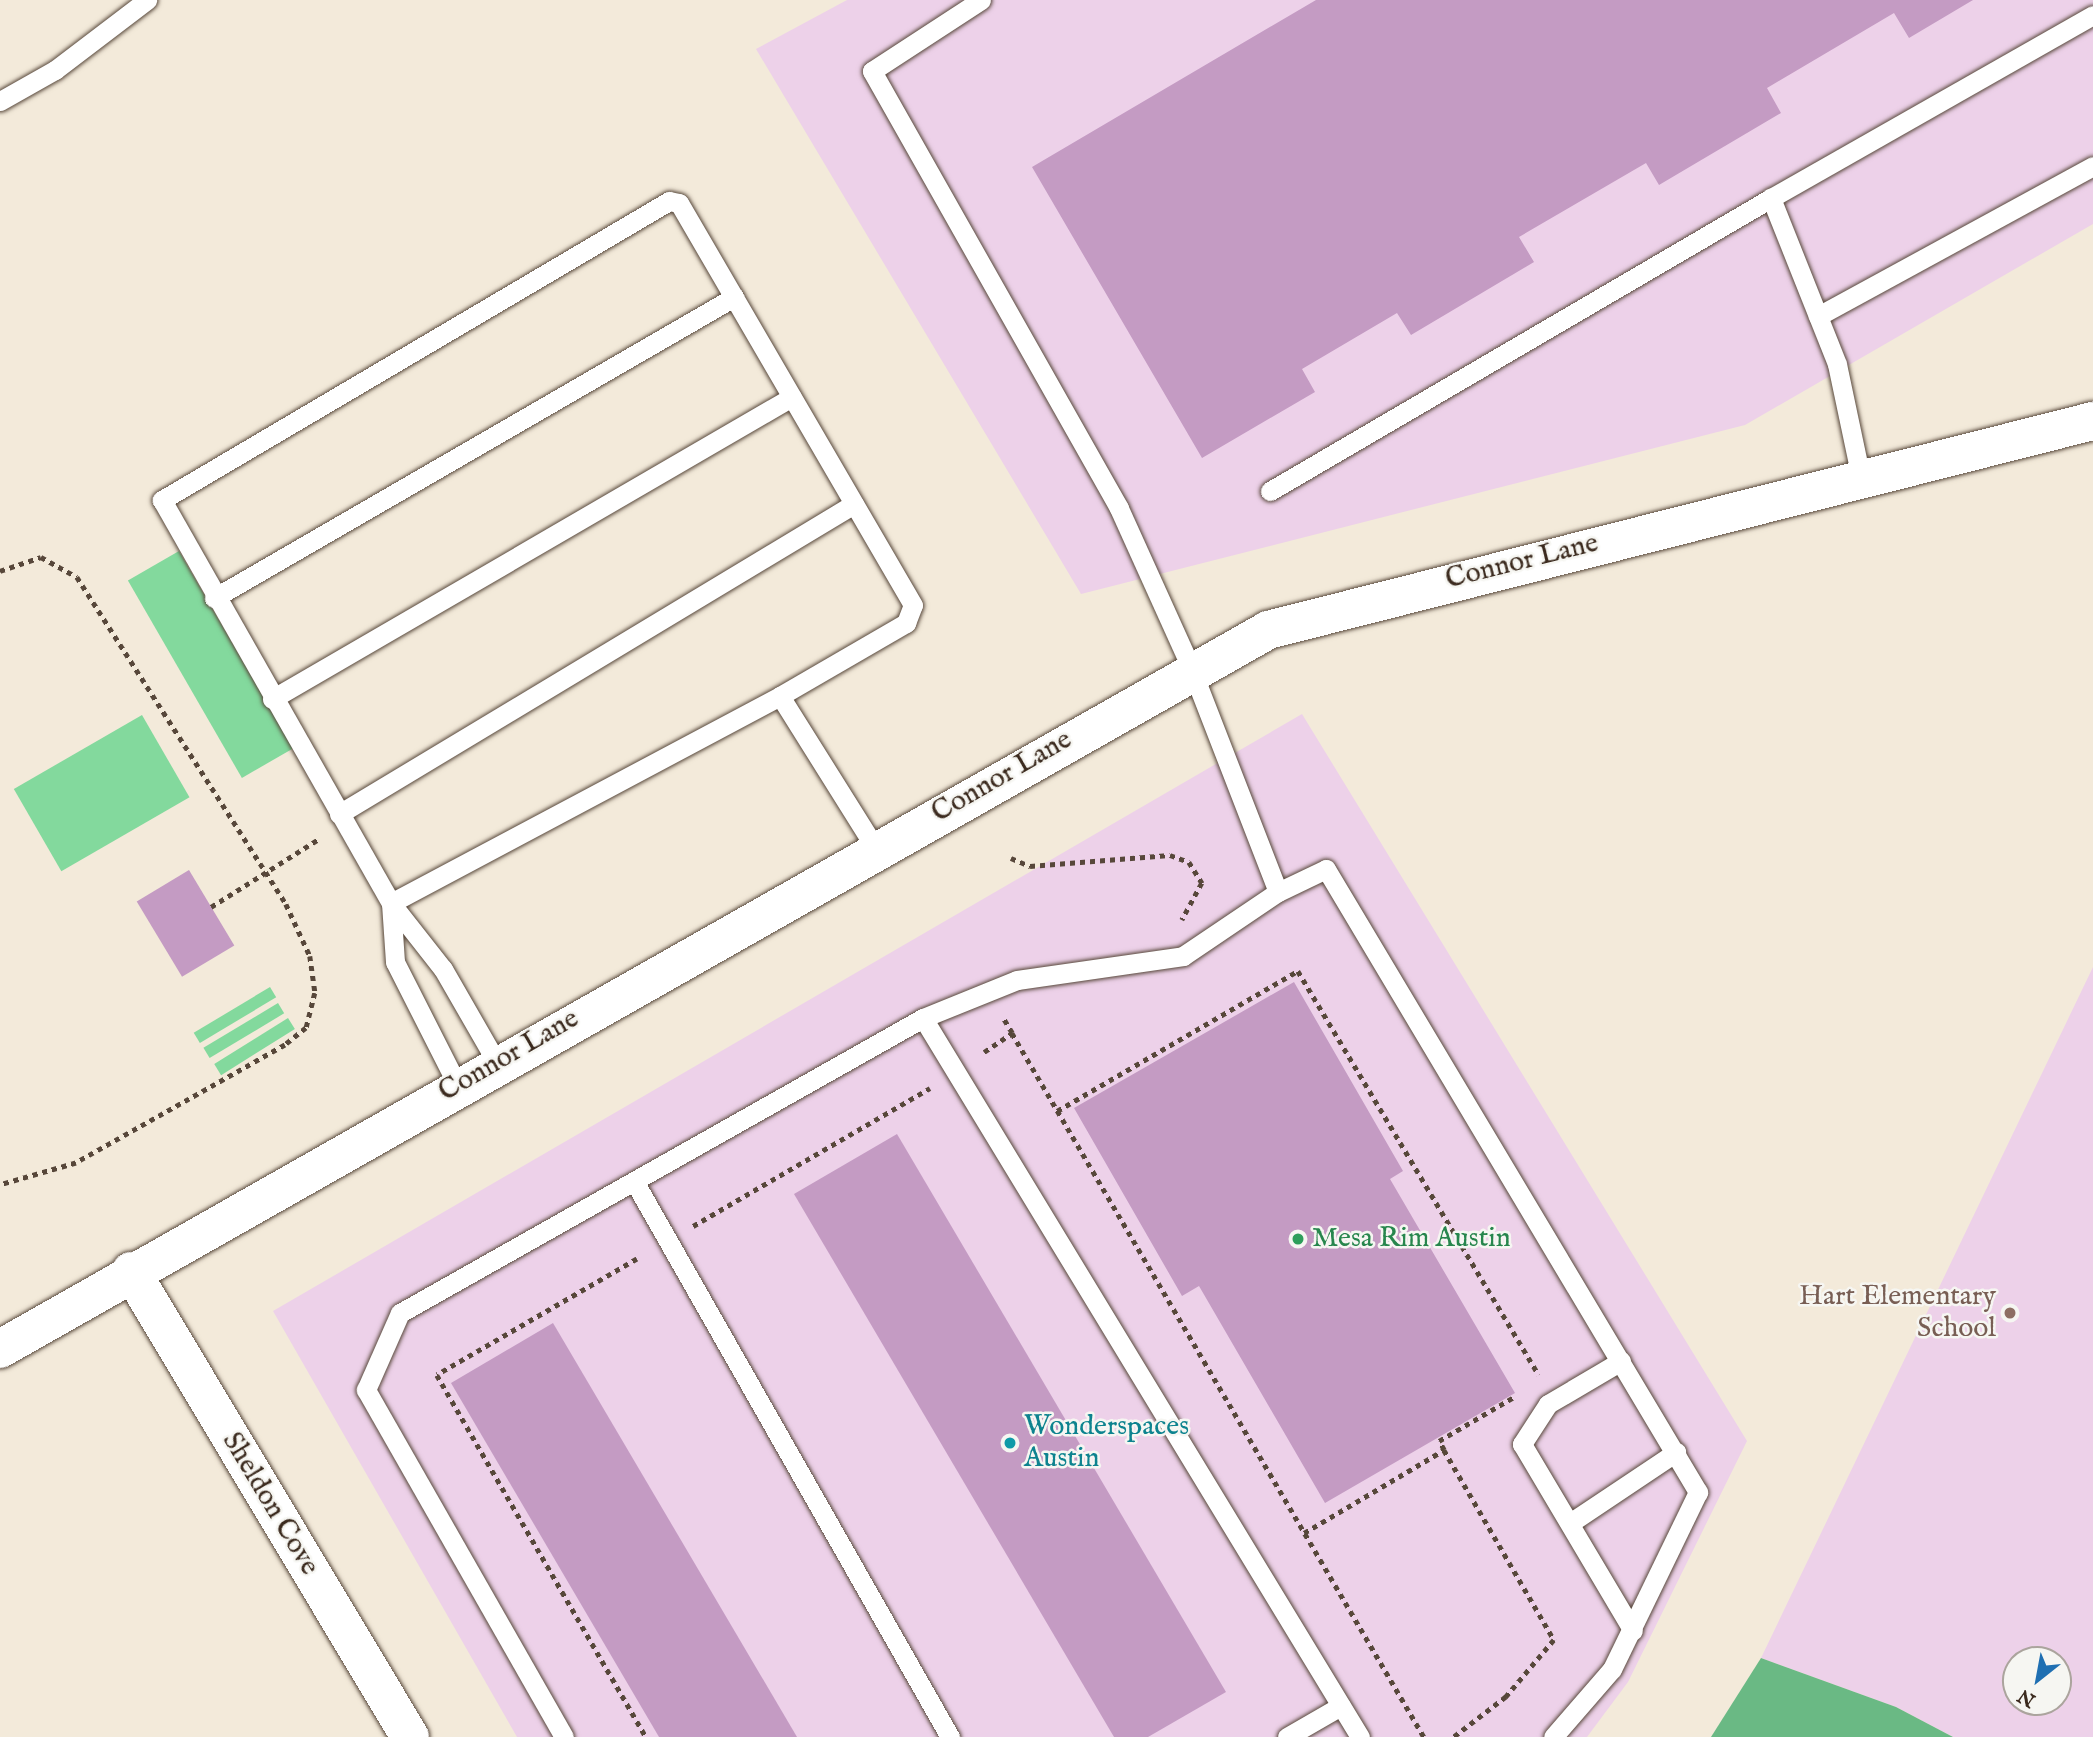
<!DOCTYPE html>
<style>
body{margin:0}
#map{position:relative;width:2093px;height:1737px;overflow:hidden;background:#f3eada;font-family:"IM FELL English",serif}
div>[style]{position:absolute}
.built>*{inset:0;background:#edd1e9}
.green>*{inset:0;background:#83d99d;transform-origin:0 0}
.forest>*{inset:0;background:#6ab984}
.building>*{inset:0;background:#c49bc3;transform-origin:0 0}
.path>*{height:4.5px;margin-top:-2.25px;transform-origin:0;background:repeating-linear-gradient(90deg,#57473a 0 5px,transparent 0 10px)}
.roads{filter:drop-shadow(0 0 2px #57473a) drop-shadow(0 0 2px #57473a)}
.service>*{height:19px;margin:-9.5px;padding:0 9.5px;transform-origin:9.5px;border-radius:9.5px;background:#fff}
.minor>*{height:38px;margin:-19px;padding:0 19px;transform-origin:19px;border-radius:19px;background:#fff}
.dots>*{width:19px;height:19px;translate:-50% -50%;box-sizing:border-box;border:4px solid #f6f6f2;border-radius:50%}
span{translate:-50% -50%;white-space:nowrap;text-align:center;line-height:1.15;-webkit-text-stroke:5px #f6f6f2;paint-order:stroke}
.street-label{font-size:28px;color:#3b2a1e}
.leisure-label{font-size:28px;color:#27864d}
.left{translate:0 -50%;text-align:left}
.education-label{font-size:28px;color:#785e54}
.right{translate:-100% -50%;text-align:right}
.culture-label{font-size:28px;color:#0d838f}
.north{position:absolute;left:2002px;top:1646px;width:70px;height:70px;box-sizing:border-box;background:#f6f6f2;border:2px solid #aba49d;border-radius:50%;rotate:211deg;font-size:19px;font-weight:700;line-height:28px;text-align:center;color:#3b2a1e}
.north::after{content:'';display:block;margin:auto;width:24px;height:32px;background:#1f6fb2;clip-path:polygon(50% 0,100% 100%,50% 72%,0 100%)}
</style>
<div id="map">
<div class="built">
<i style="clip-path:polygon(847px 0,2093px 0,2093px 224px,1745px 425px,1081px 594px,756px 49px)"></i>
<i style="clip-path:polygon(1302px 714px,1747px 1441px,1628px 1682px,1587px 1737px,517px 1737px,273px 1311px)"></i>
<i style="clip-path:polygon(evenodd,2093px 967px,2093px 1737px,1953px 1737px,1896px 1707px,1761px 1658px,2093px 967px,2016px 1660px,2058px 1660px,2058px 1702px,2016px 1702px,2016px 1660px)"></i>
</div>
<div class="green">
<i style="left:179px;top:551px;width:228px;height:59px;rotate:60deg"></i>
<i style="left:142px;top:715px;width:95px;height:148px;rotate:60deg"></i>
<i style="left:270px;top:987px;width:12px;height:89px;rotate:59deg"></i>
<i style="left:278px;top:1003px;width:12px;height:87px;rotate:59deg"></i>
<i style="left:288px;top:1018px;width:13px;height:87px;rotate:58deg"></i>
</div>
<div class="forest">
<i style="clip-path:polygon(1761px 1658px,1896px 1707px,1953px 1737px,1711px 1737px)"></i>
</div>
<div class="building">
<i style="clip-path:polygon(1316px 0,1973px 0,1909px 38px,1894px 13px,1767px 88px,1781px 113px,1659px 185px,1646px 163px,1519px 237px,1534px 262px,1411px 335px,1397px 313px,1302px 369px,1315px 392px,1202px 458px,1032px 167px)"></i>
<i style="left:189px;top:870px;width:88px;height:61px;rotate:59deg"></i>
<i style="clip-path:polygon(1294px 982px,1403px 1171px,1390px 1179px,1515px 1393px,1325px 1503px,1199px 1286px,1182px 1296px,1074px 1108px)"></i>
<i style="clip-path:polygon(897px 1134px,1226px 1692px,1148px 1737px,1114px 1737px,794px 1194px)"></i>
<i style="clip-path:polygon(553px 1323px,797px 1737px,659px 1737px,451px 1383px)"></i>
</div>
<div class="path">
<i style="left:0;top:571px;width:43px;rotate:-18.9deg"></i>
<i style="left:41px;top:557px;width:41px;rotate:29.1deg"></i>
<i style="left:77px;top:577px;width:388px;rotate:57.4deg"></i>
<i style="left:286px;top:904px;width:57px;rotate:65.2deg"></i>
<i style="left:310px;top:956px;width:37px;rotate:82deg"></i>
<i style="left:315px;top:993px;width:36px;rotate:104deg"></i>
<i style="left:306px;top:1028px;width:27px;rotate:141deg"></i>
<i style="left:285px;top:1045px;width:240px;rotate:150.6deg"></i>
<i style="left:76px;top:1163px;width:79px;rotate:163.9deg"></i>
<i style="left:1011px;top:858px;width:21px;rotate:23deg"></i>
<i style="left:1030px;top:866px;width:140px;rotate:-4.5deg"></i>
<i style="left:1170px;top:855px;width:20px;rotate:20deg"></i>
<i style="left:1189px;top:862px;width:25px;rotate:58deg"></i>
<i style="left:1202px;top:883px;width:42px;rotate:118.4deg"></i>
<i style="left:211px;top:907px;width:129px;rotate:-32.3deg"></i>
<i style="left:1012px;top:1033px;width:816px;rotate:59.66deg"></i>
<i style="left:984px;top:1052px;width:34px;rotate:-34deg"></i>
<i style="left:1012px;top:1033px;width:17px;rotate:-121deg"></i>
<i style="left:1057px;top:1111px;width:279px;rotate:-30.2deg"></i>
<i style="left:1298px;top:971px;width:470px;rotate:59.2deg"></i>
<i style="left:693px;top:1226px;width:274px;rotate:-30.2deg"></i>
<i style="left:637px;top:1259px;width:231px;rotate:149.9deg"></i>
<i style="left:437px;top:1375px;width:418px;rotate:60deg"></i>
<i style="left:1444px;top:1450px;width:10px;rotate:-119deg"></i>
<i style="left:1439px;top:1441px;width:87px;rotate:-30.4deg"></i>
<i style="left:1304px;top:1533px;width:163px;rotate:-30.7deg"></i>
<i style="left:1444px;top:1450px;width:220px;rotate:59.9deg"></i>
<i style="left:1554px;top:1640px;width:75px;rotate:130.1deg"></i>
<i style="left:1506px;top:1697px;width:66px;rotate:142.4deg"></i>
</div>
<div class="roads">
<div class="service">
<i style="left:0;top:101px;width:63px;rotate:-29.4deg"></i>
<i style="left:55px;top:70px;width:116px;rotate:-37.3deg"></i>
<i style="left:1818px;top:316px;width:313px;rotate:-28.6deg"></i>
<i style="left:1861px;top:478px;width:116px;rotate:-101.9deg"></i>
<i style="left:1837px;top:364px;width:179px;rotate:-111.7deg"></i>
<i style="left:1771px;top:198px;width:370px;rotate:-29.6deg"></i>
<i style="left:1270px;top:491px;width:580px;rotate:-30.32deg"></i>
<i style="left:214px;top:598px;width:601px;rotate:-30.06deg"></i>
<i style="left:780px;top:696px;width:146px;rotate:-30.1deg"></i>
<i style="left:906px;top:623px;width:19px;rotate:-69deg"></i>
<i style="left:913px;top:605px;width:465px;rotate:-120.2deg"></i>
<i style="left:679px;top:203px;width:10px;rotate:-169deg"></i>
<i style="left:669px;top:201px;width:589px;rotate:149.47deg"></i>
<i style="left:162px;top:500px;width:464px;rotate:60.4deg"></i>
<i style="left:391px;top:903px;width:441px;rotate:-28deg"></i>
<i style="left:780px;top:696px;width:181px;rotate:57.9deg"></i>
<i style="left:272px;top:699px;width:601px;rotate:-30.15deg"></i>
<i style="left:339px;top:814px;width:601px;rotate:-31.05deg"></i>
<i style="left:1278px;top:892px;width:53px;rotate:-25.6deg"></i>
<i style="left:1326px;top:869px;width:726px;rotate:59.16deg"></i>
<i style="left:1698px;top:1492px;width:197px;rotate:115.9deg"></i>
<i style="left:1612px;top:1669px;width:90px;rotate:130.9deg"></i>
<i style="left:391px;top:903px;width:59px;rotate:86.1deg"></i>
<i style="left:395px;top:962px;width:139px;rotate:63.1deg"></i>
<i style="left:391px;top:903px;width:84px;rotate:51.8deg"></i>
<i style="left:443px;top:969px;width:108px;rotate:60.1deg"></i>
<i style="left:923px;top:1018px;width:101px;rotate:-22deg"></i>
<i style="left:1017px;top:980px;width:168px;rotate:-8.2deg"></i>
<i style="left:1183px;top:956px;width:115px;rotate:-34deg"></i>
<i style="left:1278px;top:892px;width:238px;rotate:-111.2deg"></i>
<i style="left:1192px;top:670px;width:178px;rotate:-114.3deg"></i>
<i style="left:1119px;top:508px;width:502px;rotate:-119.48deg"></i>
<i style="left:872px;top:71px;width:130px;rotate:-33.1deg"></i>
<i style="left:634px;top:1181px;width:640px;rotate:60.39deg"></i>
<i style="left:1621px;top:1361px;width:85px;rotate:149.5deg"></i>
<i style="left:1548px;top:1404px;width:48px;rotate:123deg"></i>
<i style="left:1522px;top:1444px;width:217px;rotate:59.3deg"></i>
<i style="left:1570px;top:1523px;width:128px;rotate:-33.8deg"></i>
<i style="left:564px;top:1737px;width:400px;rotate:-119.7deg"></i>
<i style="left:366px;top:1390px;width:84px;rotate:-66.2deg"></i>
<i style="left:400px;top:1313px;width:600px;rotate:-29.43deg"></i>
<i style="left:923px;top:1018px;width:841px;rotate:58.71deg"></i>
<i style="left:1287px;top:1737px;width:62px;rotate:-29.9deg"></i>
</div>
<div class="minor">
<i style="left:131px;top:1271px;width:543px;rotate:59.09deg"></i>
<i style="left:0;top:1349px;width:1458px;rotate:-29.55deg"></i>
<i style="left:1268px;top:630px;width:851px;rotate:-14.22deg"></i>
</div>
</div>
<div class="dots">
<i style="left:1298px;top:1239px;background:#2e9e5b"></i>
<i style="left:2010px;top:1313px;background:#8d6e63"></i>
<i style="left:1010px;top:1443px;background:#0f9aa8"></i>
</div>
<div class="street-label">
<span style="left:1522px;top:562px;rotate:-14deg">Connor Lane</span>
<span style="left:1002px;top:777px;rotate:-30deg">Connor Lane</span>
<span style="left:509px;top:1056px;rotate:-30deg">Connor Lane</span>
<span style="left:270px;top:1504px;rotate:59deg">Sheldon Cove</span>
</div>
<div class="leisure-label">
<span class="left" style="left:1312px;top:1239px">Mesa Rim Austin</span>
</div>
<div class="education-label">
<span class="right" style="left:1996px;top:1313px">Hart Elementary<br>School</span>
</div>
<div class="culture-label">
<span class="left" style="left:1024px;top:1443px">Wonderspaces<br>Austin</span>
</div>
<div class="north">N</div>
</div>
